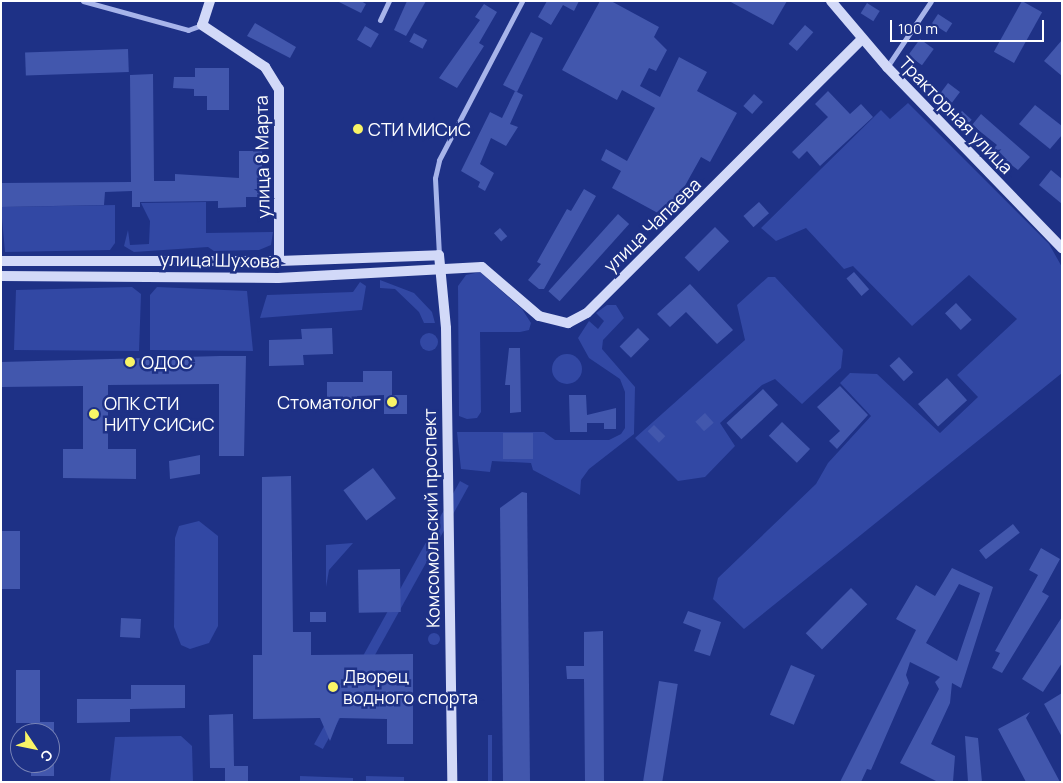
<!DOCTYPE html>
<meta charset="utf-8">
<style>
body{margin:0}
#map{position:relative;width:1063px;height:783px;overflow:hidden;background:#1e3186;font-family:Manrope,sans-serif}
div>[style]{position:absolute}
.green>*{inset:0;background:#3248a4;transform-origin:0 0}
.round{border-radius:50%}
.building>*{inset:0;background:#4257ad;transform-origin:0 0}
.street>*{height:5px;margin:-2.5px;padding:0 2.5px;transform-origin:2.5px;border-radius:2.5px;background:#a7b4ea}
.secondary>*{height:10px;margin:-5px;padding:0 5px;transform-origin:5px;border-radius:5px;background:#d2d9f8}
.dots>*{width:14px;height:14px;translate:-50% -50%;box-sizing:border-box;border:2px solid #1e3186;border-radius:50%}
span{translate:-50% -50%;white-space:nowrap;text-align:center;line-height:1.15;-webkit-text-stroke:5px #1e3186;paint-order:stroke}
.street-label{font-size:18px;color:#fff}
.poi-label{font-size:18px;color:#fff}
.left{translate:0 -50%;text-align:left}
.right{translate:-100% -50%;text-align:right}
.frame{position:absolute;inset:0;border:2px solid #fff;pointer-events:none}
.north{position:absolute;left:10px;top:723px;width:50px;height:50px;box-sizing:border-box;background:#1e3186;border:1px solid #7883b6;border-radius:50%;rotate:124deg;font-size:14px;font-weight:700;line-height:20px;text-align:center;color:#fff}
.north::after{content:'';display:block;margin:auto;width:18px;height:22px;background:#f9f466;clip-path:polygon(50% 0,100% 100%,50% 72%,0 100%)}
.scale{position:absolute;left:890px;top:20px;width:154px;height:22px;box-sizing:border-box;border:2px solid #fff;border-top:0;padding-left:6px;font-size:15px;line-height:18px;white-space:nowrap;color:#fff;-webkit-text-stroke:4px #1e3186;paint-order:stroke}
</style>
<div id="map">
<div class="green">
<i style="clip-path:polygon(908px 103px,1049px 244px,1062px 267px,1062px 373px,744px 629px,713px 599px,718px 578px,816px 484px,828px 463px,871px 416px,840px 383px,850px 373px,877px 374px,940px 433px,978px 397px,957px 375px,1017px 319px,969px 275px,912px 326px,853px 266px,844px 269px,806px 228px,776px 241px,761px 228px,881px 110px,890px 119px)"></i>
<i style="clip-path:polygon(206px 202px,206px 233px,273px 232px,271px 245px,259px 250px,214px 251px,208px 247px,134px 252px,124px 246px,128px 230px,130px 245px,149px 244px,150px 221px,141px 203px)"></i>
<i style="clip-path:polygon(115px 205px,115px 243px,110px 250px,5px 252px,1px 207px)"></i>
<i style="clip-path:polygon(480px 272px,522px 309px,531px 323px,529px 330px,520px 332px,480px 332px,481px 412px,477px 418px,467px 419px,459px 416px,458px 286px,466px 275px)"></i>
<i style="clip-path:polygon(768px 277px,775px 277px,843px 350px,841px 368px,802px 404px,775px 379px,762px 385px,720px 423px,735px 446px,705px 477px,678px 481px,635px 438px,745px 340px,737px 305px)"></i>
<i style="clip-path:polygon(380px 280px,414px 293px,432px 312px,435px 323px,424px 323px,419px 312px,395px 289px,380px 288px)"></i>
<i style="clip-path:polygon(360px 282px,366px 286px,362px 310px,260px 318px,267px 295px,353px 292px)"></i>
<i style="clip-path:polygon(132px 287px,141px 294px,139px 351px,14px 350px,16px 290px)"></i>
<i style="clip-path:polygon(157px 287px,247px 291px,253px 351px,150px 350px,150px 295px)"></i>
<i style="clip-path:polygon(607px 305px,616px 305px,624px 318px,603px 340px,602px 349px,635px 387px,634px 434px,589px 469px,581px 480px,580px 495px,533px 470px,531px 463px,492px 461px,490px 472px,461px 469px,457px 432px,544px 432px,555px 440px,609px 440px,621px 434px,625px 428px,625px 392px,620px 379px,589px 358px,578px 338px,589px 321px,598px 329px,604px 321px,596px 313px)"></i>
<i class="round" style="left:420px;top:333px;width:18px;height:18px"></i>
<i class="round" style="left:552px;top:354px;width:30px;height:30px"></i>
<i style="left:460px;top:481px;width:10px;height:301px;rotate:29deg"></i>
<i style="clip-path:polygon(199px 521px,218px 536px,218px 626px,209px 643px,190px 649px,181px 645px,174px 627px,175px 538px,179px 526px)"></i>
<i style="clip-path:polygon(353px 543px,329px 570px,326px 587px,326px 545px)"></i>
<i class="round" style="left:428px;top:633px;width:12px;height:12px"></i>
<i style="left:488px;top:735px;width:4px;height:47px"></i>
<i style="clip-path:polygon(181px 736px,192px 746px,193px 782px,110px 782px,115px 737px)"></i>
<i style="clip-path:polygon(300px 776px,353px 778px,353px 782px,300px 782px)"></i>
<i style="clip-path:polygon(366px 776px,404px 777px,404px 782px,366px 782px)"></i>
</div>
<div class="building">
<i style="clip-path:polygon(337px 1px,361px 1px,366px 4px,361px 13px)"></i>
<i style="clip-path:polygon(407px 1px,426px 1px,406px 36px,394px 30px)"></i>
<i style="clip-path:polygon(547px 1px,579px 1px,574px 11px,563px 5px,551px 25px,538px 17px)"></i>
<i style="clip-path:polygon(600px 1px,611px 1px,659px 27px,654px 37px,667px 50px,656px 71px,649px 68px,640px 86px,660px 97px,679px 57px,707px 72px,697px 91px,737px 113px,710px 162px,701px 157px,667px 218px,612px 188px,621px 171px,601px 160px,606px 149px,627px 161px,655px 108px,622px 90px,617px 100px,562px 70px)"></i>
<i style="clip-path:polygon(729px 1px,787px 1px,773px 25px)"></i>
<i style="left:1022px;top:1px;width:23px;height:58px;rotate:29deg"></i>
<i style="left:867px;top:3px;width:15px;height:12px;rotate:32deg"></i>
<i style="clip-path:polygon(484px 4px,497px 12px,479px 43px,484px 46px,457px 88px,439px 78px,480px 20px,475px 17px)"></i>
<i style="left:938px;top:14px;width:17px;height:11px;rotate:33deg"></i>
<i style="clip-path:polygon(255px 23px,296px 47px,290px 58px,247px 36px)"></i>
<i style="left:805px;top:25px;width:11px;height:25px;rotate:41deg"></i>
<i style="left:365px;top:26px;width:16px;height:16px;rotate:30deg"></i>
<i style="clip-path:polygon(531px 32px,543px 38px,517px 92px,503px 85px)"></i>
<i style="left:414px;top:33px;width:15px;height:10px;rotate:28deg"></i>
<i style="left:920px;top:39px;width:17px;height:20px;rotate:36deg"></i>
<i style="clip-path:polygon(1062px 40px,1062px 76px,1044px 61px)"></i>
<i style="left:128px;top:49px;width:23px;height:103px;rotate:88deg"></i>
<i style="clip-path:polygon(195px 68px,229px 68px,229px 110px,207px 110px,207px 96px,194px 96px,194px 89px,173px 88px,174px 77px,195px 77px)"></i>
<i style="clip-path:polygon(153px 74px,154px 181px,175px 181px,175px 174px,239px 178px,239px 151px,262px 151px,262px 197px,246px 197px,246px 207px,218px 208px,218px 201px,140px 202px,140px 207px,132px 207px,132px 191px,105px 192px,104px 205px,1px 207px,1px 183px,131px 182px,130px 75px)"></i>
<i style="left:948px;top:83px;width:15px;height:14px;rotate:37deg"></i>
<i style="clip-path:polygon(515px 91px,523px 95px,510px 124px,518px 127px,506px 146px,491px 138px,480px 164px,494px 173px,485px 191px,478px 187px,480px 182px,461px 171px,490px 112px,502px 118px)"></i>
<i style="clip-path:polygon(828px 91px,850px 114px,861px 104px,873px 117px,820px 166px,807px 151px,799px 159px,792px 152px,828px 117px,815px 104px)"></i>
<i style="left:754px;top:94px;width:12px;height:16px;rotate:42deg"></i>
<i style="clip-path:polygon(1035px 105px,1062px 126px,1062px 135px,1050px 149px,1019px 124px)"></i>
<i style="left:962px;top:111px;width:13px;height:14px;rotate:42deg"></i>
<i style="clip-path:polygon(981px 114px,1030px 157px,1018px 170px,992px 150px,997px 145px,972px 125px)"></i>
<i style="clip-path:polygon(1051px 170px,1062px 179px,1062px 204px,1039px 185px)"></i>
<i style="clip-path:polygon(584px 189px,596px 196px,544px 289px,539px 289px,528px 280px,541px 264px,537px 262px,567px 209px,571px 211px)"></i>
<i style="left:759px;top:202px;width:15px;height:21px;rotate:48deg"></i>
<i style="left:618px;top:214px;width:15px;height:104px;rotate:42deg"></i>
<i style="left:715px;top:227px;width:20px;height:43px;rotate:45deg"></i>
<i style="left:500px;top:228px;width:11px;height:8px;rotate:49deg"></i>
<i style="left:854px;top:272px;width:23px;height:10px;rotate:49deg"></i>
<i style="clip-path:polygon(690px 284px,733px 330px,717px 344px,686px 312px,670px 327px,657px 314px)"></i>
<i style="left:956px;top:303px;width:23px;height:15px;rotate:47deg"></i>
<i style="clip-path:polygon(332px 328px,333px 354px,303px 355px,304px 365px,269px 366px,269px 340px,302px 339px,301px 329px)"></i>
<i style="left:638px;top:328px;width:16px;height:26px;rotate:45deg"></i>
<i style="clip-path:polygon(509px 348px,520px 348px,521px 412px,510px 413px,510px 385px,505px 385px)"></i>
<i style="clip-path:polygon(220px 356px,246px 356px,244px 456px,219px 456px,219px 384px,108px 385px,108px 449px,136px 449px,136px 479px,63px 478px,63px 449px,83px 449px,83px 386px,1px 387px,1px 362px)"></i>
<i style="left:899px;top:357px;width:21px;height:13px;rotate:47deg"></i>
<i style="clip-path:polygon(363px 371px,392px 371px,392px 395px,407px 395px,407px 414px,384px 414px,384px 395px,357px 396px,357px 409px,327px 409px,327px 382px,363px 382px)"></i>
<i style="left:947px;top:378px;width:30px;height:39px;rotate:48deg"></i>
<i style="clip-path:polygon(840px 386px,868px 415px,837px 449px,829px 441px,840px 431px,817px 407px)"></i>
<i style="left:763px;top:389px;width:22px;height:50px;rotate:47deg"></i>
<i style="clip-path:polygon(569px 395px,586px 395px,587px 415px,616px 408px,616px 429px,604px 429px,604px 423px,587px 423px,587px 432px,570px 432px)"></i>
<i style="left:705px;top:413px;width:13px;height:13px;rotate:48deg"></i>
<i style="left:782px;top:422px;width:39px;height:19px;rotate:44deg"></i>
<i style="left:654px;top:425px;width:16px;height:9px;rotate:45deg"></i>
<i style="left:503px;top:433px;width:30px;height:26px"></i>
<i style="clip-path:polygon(200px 455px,200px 474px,170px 479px,169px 461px)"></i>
<i style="left:373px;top:468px;width:38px;height:37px;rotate:53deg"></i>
<i style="clip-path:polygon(291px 476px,293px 632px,311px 632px,311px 655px,413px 654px,413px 744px,387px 744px,387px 719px,339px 718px,330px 741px,320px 718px,253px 719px,253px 655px,262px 655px,262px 477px)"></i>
<i style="clip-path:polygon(522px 492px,527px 493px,530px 782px,503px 782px,500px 508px)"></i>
<i style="left:1013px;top:524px;width:11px;height:43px;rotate:52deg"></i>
<i style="left:1px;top:531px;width:19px;height:58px"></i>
<i style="clip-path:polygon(1041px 548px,1060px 559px,1042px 592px,1049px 596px,1002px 673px,992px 668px,1000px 653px,995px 651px,1038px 575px,1029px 570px)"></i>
<i style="clip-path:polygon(evenodd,952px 568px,993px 587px,961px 688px,952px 683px,950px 703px,931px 744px,955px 756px,953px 782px,938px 782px,900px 763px,939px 689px,935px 682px,940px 677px,910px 662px,906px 675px,909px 683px,871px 770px,867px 769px,861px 782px,840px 782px,916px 630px,896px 619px,916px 585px,935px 596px,952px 568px,959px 584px,980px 593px,957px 661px,926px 643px,959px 584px)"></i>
<i style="left:400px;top:569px;width:43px;height:42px;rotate:89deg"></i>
<i style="left:851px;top:588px;width:23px;height:64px;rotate:45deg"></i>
<i style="clip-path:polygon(688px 611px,721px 622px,710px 656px,694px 651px,701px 630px,683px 623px)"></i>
<i style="left:310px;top:612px;width:16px;height:10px"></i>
<i style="clip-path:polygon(1062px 617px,1062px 663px,1043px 692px,1022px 679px)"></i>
<i style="left:121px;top:618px;width:20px;height:19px;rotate:3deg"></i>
<i style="clip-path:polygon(603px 631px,604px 782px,585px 782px,584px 679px,567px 679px,566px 666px,584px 666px,584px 632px)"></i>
<i style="left:791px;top:665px;width:26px;height:54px;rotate:23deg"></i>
<i style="clip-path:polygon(16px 670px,40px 670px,40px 722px,54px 722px,54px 733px,31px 733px,31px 723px,16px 723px)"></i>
<i style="left:659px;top:681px;width:19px;height:102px;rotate:9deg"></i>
<i style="clip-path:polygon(131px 685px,185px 685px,185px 708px,130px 709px,130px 722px,77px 723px,77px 699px,131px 699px)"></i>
<i style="clip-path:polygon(1062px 693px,1062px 737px,1044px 704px)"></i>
<i style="clip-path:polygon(1030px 712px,1026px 718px,1060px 782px,1026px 782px,998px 729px)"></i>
<i style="clip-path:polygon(233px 714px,234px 766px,248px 766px,248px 782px,225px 782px,225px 768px,210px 768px,209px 715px)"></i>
<i style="clip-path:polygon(965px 736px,978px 738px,982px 782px,968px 782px)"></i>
<i style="left:31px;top:763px;width:23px;height:13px"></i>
</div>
<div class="street">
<i style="left:83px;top:1px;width:109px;rotate:15.4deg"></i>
<i style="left:188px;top:30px;width:15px;rotate:-20deg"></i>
<i style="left:380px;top:20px;width:21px;rotate:-65deg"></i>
<i style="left:887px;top:67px;width:79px;rotate:-56.3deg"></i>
<i style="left:439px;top:255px;width:77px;rotate:-93deg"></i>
<i style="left:435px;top:178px;width:18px;rotate:-77deg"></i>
<i style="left:439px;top:160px;width:179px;rotate:-62.4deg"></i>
</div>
<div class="secondary">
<i style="left:210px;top:1px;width:25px;rotate:108deg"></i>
<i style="left:202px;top:25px;width:76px;rotate:33.7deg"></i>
<i style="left:265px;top:67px;width:26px;rotate:58deg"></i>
<i style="left:279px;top:89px;width:172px;rotate:90deg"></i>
<i style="left:831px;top:1px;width:87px;rotate:49.7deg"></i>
<i style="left:887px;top:67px;width:252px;rotate:46deg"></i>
<i style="left:1px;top:261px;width:278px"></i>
<i style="left:279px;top:261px;width:160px;rotate:-2.1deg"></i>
<i style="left:439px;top:255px;width:73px;rotate:84.5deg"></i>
<i style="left:446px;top:328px;width:454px;rotate:89.2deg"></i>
<i style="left:1px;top:276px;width:277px;rotate:0.4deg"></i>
<i style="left:278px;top:278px;width:204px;rotate:-3.1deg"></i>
<i style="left:482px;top:267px;width:75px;rotate:40.7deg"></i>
<i style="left:539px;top:316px;width:30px;rotate:14deg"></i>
<i style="left:568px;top:323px;width:21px;rotate:-28deg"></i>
<i style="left:587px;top:313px;width:388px;rotate:-44.9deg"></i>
</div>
<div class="dots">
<i style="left:358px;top:129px;background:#f9f466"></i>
<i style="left:130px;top:362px;background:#f9f466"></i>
<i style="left:392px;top:402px;background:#f9f466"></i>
<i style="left:94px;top:414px;background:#f9f466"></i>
<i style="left:333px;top:687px;background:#f9f466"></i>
</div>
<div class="street-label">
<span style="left:956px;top:115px;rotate:46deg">Тракторная улица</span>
<span style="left:262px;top:157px;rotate:-91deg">улица 8 Марта</span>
<span style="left:652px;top:225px;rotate:-44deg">улица Чапаева</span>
<span style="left:220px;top:260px;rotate:1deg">улица Шухова</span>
<span style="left:431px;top:518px;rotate:-91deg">Комсомольский проспект</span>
</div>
<div class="poi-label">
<span class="left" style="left:368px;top:129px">СТИ МИСиС</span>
<span class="left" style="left:141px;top:362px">ОДОС</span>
<span class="right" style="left:381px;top:402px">Стоматолог</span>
<span class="left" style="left:104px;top:414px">ОПК СТИ<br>НИТУ СИСиС</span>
<span class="left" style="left:343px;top:687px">Дворец<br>водного спорта</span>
</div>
<div class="frame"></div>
<div class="north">С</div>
<div class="scale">100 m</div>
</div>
